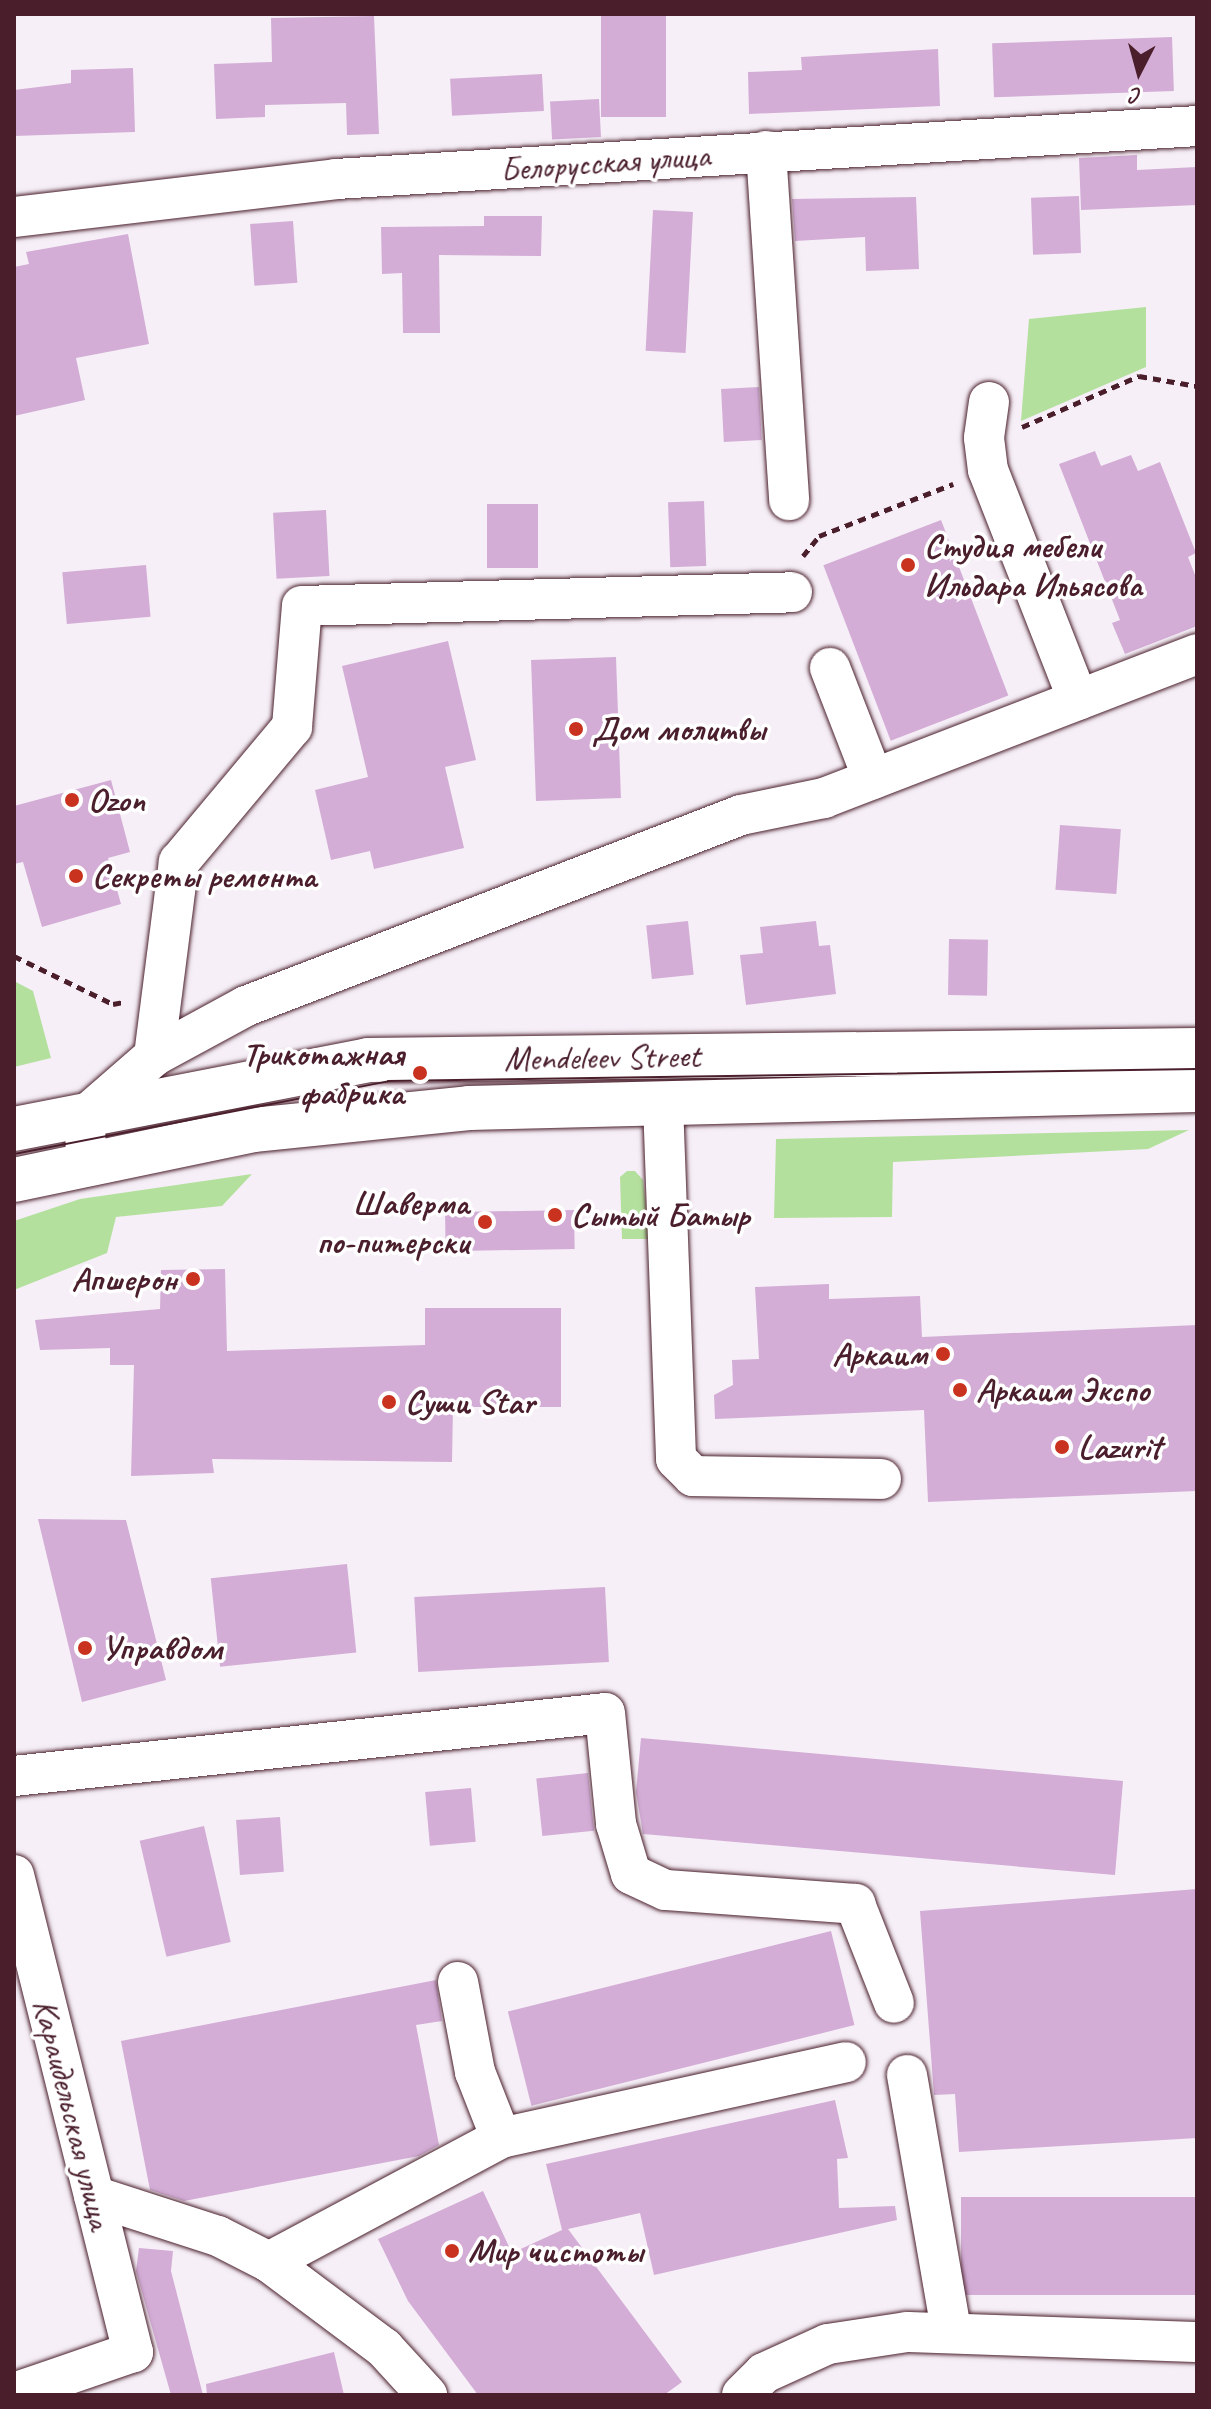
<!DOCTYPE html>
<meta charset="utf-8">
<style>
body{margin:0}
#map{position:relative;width:1211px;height:2409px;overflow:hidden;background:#f6eff7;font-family:Caveat,sans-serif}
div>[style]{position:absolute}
.green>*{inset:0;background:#b4e09e}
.building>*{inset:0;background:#d3add6;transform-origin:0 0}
.path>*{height:5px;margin-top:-2.5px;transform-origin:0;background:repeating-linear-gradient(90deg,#4a1f2b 0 8px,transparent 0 14px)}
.roads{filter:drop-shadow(0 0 2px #4a1f2b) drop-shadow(0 0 2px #4a1f2b)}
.minor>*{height:40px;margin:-20px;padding:0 20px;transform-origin:20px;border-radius:20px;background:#fff}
.major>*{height:44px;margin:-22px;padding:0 22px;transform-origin:22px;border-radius:22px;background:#fff}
.tram>*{height:2px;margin:-1px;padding:0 1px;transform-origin:1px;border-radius:1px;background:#4a1f2b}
.dots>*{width:22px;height:22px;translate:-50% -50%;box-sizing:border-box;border:4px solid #fff;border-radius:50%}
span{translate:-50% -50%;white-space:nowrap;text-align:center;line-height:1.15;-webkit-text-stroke:7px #fff;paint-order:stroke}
.street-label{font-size:34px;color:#4a1f2b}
.poi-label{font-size:34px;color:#4a1f2b;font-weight:700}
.left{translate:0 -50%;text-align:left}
.right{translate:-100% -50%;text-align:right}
.frame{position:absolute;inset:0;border:16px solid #4a1f2b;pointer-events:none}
.north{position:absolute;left:1099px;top:32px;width:80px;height:80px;-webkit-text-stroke:6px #fff;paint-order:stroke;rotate:186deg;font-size:22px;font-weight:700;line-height:32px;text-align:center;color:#4a1f2b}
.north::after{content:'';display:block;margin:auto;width:28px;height:36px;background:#4a1f2b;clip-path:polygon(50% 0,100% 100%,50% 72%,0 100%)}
</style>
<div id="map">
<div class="green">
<i style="clip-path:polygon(1146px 307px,1146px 367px,1021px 421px,1029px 319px)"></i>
<i style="clip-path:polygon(14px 981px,33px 991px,51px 1058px,14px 1067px)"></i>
<i style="clip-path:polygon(1189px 1130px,1148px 1149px,893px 1162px,892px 1217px,774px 1218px,776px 1139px)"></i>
<i style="clip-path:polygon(627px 1171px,635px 1171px,643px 1180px,650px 1239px,622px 1239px,620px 1177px)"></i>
<i style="clip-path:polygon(252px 1174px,222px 1206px,116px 1217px,107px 1253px,14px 1290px,14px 1221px,80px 1199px)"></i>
</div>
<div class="building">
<i style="left:601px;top:14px;width:65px;height:103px"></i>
<i style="clip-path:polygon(374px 16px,379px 134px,347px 135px,346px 103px,265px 105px,265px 117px,216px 119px,214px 64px,272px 62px,271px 18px)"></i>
<i style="left:1172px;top:37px;width:54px;height:180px;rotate:88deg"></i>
<i style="clip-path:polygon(938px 49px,940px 106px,749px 114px,748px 72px,802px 70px,801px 57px)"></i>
<i style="clip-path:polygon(133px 68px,135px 132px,14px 136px,14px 90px,71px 83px,71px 70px)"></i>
<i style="left:542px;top:74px;width:37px;height:92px;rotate:87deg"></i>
<i style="left:599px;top:99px;width:38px;height:49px;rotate:87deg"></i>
<i style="clip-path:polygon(1137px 155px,1137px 170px,1197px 167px,1197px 205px,1081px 210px,1079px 158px)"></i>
<i style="left:1079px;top:196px;width:57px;height:48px;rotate:88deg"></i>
<i style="clip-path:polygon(916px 197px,919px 269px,866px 271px,865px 237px,795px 241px,792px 199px)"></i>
<i style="left:653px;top:210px;width:40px;height:141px;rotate:3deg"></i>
<i style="clip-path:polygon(484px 216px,542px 216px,541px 256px,439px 255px,440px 333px,403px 333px,402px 273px,382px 274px,381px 227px,484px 226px)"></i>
<i style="left:293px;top:221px;width:62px;height:43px;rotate:86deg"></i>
<i style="clip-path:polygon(128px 234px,149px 344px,76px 358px,85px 400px,14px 416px,14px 267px,29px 264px,26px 252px)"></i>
<i style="left:759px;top:387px;width:53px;height:38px;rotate:87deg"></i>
<i style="clip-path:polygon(1095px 451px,1101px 466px,1131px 455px,1138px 471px,1160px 462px,1196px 553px,1188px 557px,1197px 580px,1197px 626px,1125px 654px,1112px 623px,1120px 620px,1059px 464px)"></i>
<i style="left:704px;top:501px;width:65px;height:36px;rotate:88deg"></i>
<i style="left:487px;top:504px;width:51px;height:64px"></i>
<i style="left:326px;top:510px;width:66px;height:53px;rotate:87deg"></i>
<i style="left:941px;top:520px;width:188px;height:126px;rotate:69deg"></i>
<i style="left:146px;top:565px;width:52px;height:84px;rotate:85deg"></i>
<i style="clip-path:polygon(448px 641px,476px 760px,445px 767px,464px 848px,374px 869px,370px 851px,331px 860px,315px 790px,368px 777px,342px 666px)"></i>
<i style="left:616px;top:657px;width:141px;height:85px;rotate:88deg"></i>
<i style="clip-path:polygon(111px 780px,130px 852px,108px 858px,121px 904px,42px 927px,23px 862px,14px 864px,14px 806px)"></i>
<i style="left:1060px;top:825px;width:61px;height:65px;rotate:4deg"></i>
<i style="left:688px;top:921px;width:54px;height:42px;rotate:84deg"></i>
<i style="clip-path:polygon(816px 921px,819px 946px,830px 945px,836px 994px,746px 1005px,740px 955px,763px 953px,760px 927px)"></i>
<i style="left:949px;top:939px;width:39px;height:56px;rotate:1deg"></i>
<i style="left:574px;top:1210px;width:39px;height:129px;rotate:89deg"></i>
<i style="clip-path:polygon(225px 1269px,227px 1351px,425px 1345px,425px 1308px,561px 1308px,561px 1407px,453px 1407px,452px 1462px,212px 1459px,214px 1473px,131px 1476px,134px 1365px,110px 1365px,110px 1348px,40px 1350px,35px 1320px,160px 1309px,161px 1270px)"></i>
<i style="clip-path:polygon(829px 1284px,829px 1299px,920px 1296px,922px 1337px,1197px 1325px,1197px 1491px,928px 1502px,924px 1410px,715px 1419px,714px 1395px,733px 1385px,732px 1360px,759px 1359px,755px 1287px)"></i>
<i style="clip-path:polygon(38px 1519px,126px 1520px,166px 1680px,82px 1702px)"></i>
<i style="left:347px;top:1564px;width:89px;height:137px;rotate:84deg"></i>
<i style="left:605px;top:1587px;width:75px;height:191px;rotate:87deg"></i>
<i style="clip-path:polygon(641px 1738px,1123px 1781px,1115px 1875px,643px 1834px,636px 1792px)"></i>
<i style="left:588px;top:1773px;width:58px;height:52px;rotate:84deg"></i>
<i style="left:471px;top:1788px;width:54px;height:46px;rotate:85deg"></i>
<i style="left:280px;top:1817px;width:55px;height:44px;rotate:86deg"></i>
<i style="left:204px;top:1826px;width:119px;height:66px;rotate:77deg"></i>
<i style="clip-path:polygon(1197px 1889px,1197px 2138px,959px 2152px,955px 2094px,934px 2095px,920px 1911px)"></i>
<i style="left:831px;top:1931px;width:97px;height:333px;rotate:76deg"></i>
<i style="clip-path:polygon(436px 1980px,442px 2021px,416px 2025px,439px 2145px,419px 2156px,184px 2201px,150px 2190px,121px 2041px)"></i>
<i style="clip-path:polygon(835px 2100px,848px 2158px,837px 2159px,839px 2208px,895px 2206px,897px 2220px,654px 2275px,640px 2213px,568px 2229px,682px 2382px,664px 2395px,478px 2395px,408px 2301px,378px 2239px,483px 2191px,512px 2253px,562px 2230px,546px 2164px)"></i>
<i style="left:1197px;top:2197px;width:98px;height:236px;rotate:90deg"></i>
<i style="clip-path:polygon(139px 2248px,173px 2251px,171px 2271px,203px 2395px,171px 2395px,136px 2271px)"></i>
<i style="clip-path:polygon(334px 2352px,344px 2395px,207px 2395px,206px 2384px)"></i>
</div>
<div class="path">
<i style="left:1022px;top:427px;width:128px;rotate:-23.6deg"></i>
<i style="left:1139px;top:376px;width:59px;rotate:9.8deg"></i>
<i style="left:803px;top:556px;width:26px;rotate:-51deg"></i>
<i style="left:819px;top:536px;width:144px;rotate:-21.2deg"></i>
<i style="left:14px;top:956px;width:110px;rotate:25.9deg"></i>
<i style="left:113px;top:1004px;width:10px;rotate:-11deg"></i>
</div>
<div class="roads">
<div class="minor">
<i style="left:766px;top:151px;width:350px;rotate:86.2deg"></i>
<i style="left:14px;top:217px;width:324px;rotate:-6.7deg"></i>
<i style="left:336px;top:179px;width:863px;rotate:-3.52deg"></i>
<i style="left:989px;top:402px;width:36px;rotate:98deg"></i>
<i style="left:984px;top:438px;width:32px;rotate:83deg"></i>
<i style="left:988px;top:470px;width:247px;rotate:68.6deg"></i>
<i style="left:830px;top:668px;width:119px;rotate:68.8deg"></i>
<i style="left:154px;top:1056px;width:196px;rotate:-82.7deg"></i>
<i style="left:179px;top:862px;width:176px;rotate:-50.1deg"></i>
<i style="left:292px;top:727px;width:121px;rotate:-85.3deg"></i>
<i style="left:302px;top:606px;width:490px;rotate:-1.6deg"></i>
<i style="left:663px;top:1103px;width:356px;rotate:87.9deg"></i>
<i style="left:676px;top:1459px;width:24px;rotate:45deg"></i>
<i style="left:693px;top:1476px;width:188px;rotate:0.9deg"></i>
<i style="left:86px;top:1165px;width:49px;rotate:-91.2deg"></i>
<i style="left:85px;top:1116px;width:91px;rotate:-41deg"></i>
<i style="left:154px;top:1056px;width:105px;rotate:-28.5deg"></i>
<i style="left:246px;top:1006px;width:531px;rotate:-21.1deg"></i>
<i style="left:741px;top:815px;width:85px;rotate:-11.6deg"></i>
<i style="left:824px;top:798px;width:400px;rotate:-21.1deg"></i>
<i style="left:14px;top:1776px;width:594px;rotate:-6.08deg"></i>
<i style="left:605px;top:1713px;width:112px;rotate:84.3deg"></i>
<i style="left:616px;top:1824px;width:52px;rotate:73.3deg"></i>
<i style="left:631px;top:1874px;width:38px;rotate:25deg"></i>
<i style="left:666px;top:1890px;width:190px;rotate:4.2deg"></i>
<i style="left:855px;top:1904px;width:106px;rotate:68.5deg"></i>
<i style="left:14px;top:1875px;width:492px;rotate:76deg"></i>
<i style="left:133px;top:2352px;width:126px;rotate:161deg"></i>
<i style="left:458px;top:1982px;width:92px;rotate:79.3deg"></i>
<i style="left:475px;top:2072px;width:71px;rotate:68.5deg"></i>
<i style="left:907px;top:2075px;width:259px;rotate:80.2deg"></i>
<i style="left:94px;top:2196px;width:130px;rotate:17.9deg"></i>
<i style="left:218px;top:2236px;width:57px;rotate:27deg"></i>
<i style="left:269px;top:2262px;width:144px;rotate:36.8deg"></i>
<i style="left:384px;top:2348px;width:64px;rotate:47.5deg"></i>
<i style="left:269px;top:2262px;width:263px;rotate:-28.1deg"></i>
<i style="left:501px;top:2138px;width:353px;rotate:-12.4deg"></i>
<i style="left:742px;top:2395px;width:31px;rotate:-45deg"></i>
<i style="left:764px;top:2373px;width:70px;rotate:-24.4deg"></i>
<i style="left:828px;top:2344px;width:80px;rotate:-8.6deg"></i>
<i style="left:907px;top:2332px;width:290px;rotate:2deg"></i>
</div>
<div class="major">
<i style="left:14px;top:1129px;width:361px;rotate:-11deg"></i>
<i style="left:368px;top:1060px;width:829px;rotate:-0.69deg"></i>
<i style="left:14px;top:1180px;width:244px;rotate:-11.8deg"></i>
<i style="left:253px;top:1130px;width:217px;rotate:-5.8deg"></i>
<i style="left:469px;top:1108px;width:728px;rotate:-1.42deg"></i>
</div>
</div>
<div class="tram">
<i style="left:14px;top:1154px;width:381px;rotate:-11deg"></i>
<i style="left:388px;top:1081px;width:809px;rotate:-0.85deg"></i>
</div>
<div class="dots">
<i style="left:908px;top:565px;background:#c8321e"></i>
<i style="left:576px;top:729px;background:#c8321e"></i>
<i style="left:72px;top:800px;background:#c8321e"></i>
<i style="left:76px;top:876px;background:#c8321e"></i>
<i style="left:420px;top:1073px;background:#c8321e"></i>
<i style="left:555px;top:1215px;background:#c8321e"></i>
<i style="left:485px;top:1222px;background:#c8321e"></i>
<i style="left:193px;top:1279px;background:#c8321e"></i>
<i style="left:943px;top:1354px;background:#c8321e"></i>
<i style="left:960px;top:1390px;background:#c8321e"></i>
<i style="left:389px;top:1402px;background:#c8321e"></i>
<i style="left:1062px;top:1447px;background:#c8321e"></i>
<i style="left:85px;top:1648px;background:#c8321e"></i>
<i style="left:452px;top:2251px;background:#c8321e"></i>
</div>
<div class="street-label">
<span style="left:605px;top:162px;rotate:-4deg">Белорусская улица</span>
<span style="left:602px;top:1057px;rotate:-1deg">Mendeleev Street</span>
<span style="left:73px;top:2114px;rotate:76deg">Караидельская улица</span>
</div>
<div class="poi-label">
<span class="left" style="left:924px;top:565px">Студия мебели<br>Ильдара Ильясова</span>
<span class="left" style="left:592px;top:729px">Дом молитвы</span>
<span class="left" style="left:88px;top:800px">Ozon</span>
<span class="left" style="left:92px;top:876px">Секреты ремонта</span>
<span class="right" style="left:404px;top:1073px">Трикотажная<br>фабрика</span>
<span class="right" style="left:469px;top:1222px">Шаверма<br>по-питерски</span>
<span class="left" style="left:571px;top:1215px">Сытый Батыр</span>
<span class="right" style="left:177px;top:1279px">Апшерон</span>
<span class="right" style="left:927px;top:1354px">Аркаим</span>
<span class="left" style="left:976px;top:1390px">Аркаим Экспо</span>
<span class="left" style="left:405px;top:1402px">Суши Star</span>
<span class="left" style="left:1078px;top:1447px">Lazurit</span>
<span class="left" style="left:101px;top:1648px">Управдом</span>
<span class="left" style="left:468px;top:2251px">Мир чистоты</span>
</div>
<div class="frame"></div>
<div class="north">С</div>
</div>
